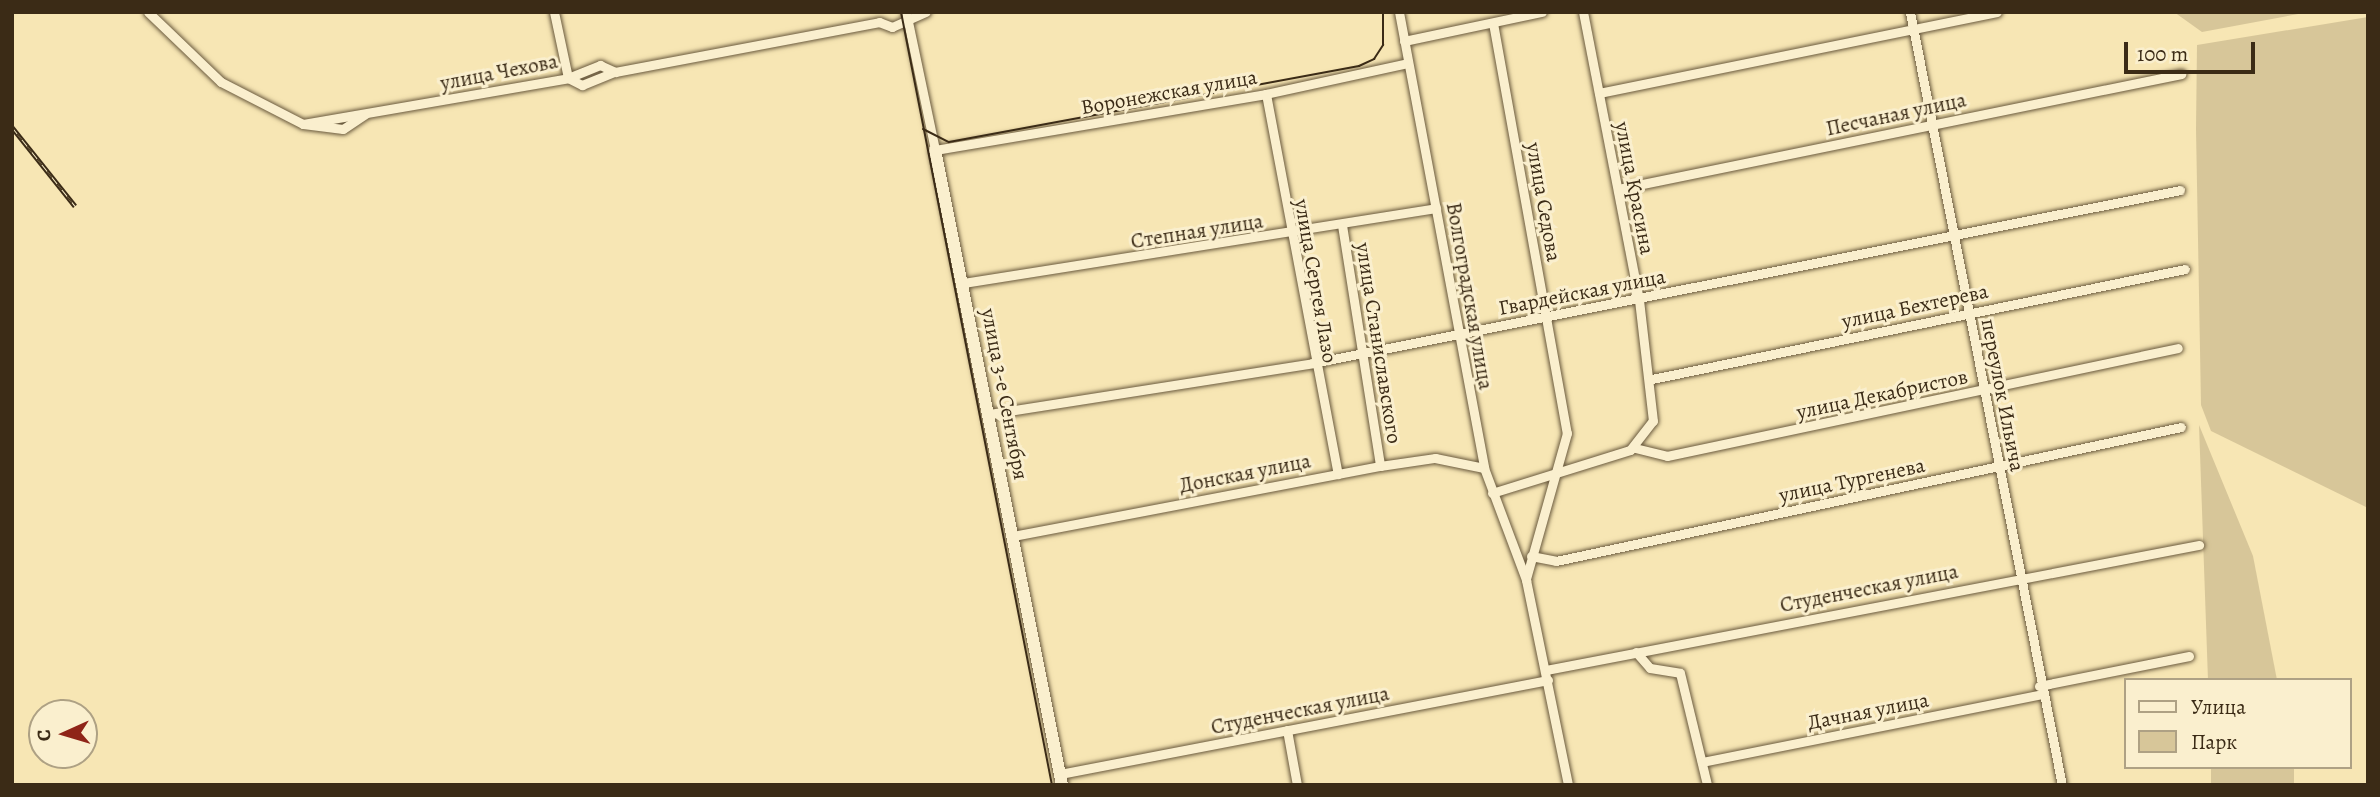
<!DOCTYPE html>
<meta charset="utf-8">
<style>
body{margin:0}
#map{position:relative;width:2380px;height:797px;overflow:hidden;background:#f7e6b4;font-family:Alegreya,serif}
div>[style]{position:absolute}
.green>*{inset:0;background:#d7c699;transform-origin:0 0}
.roads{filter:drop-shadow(0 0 2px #6a5a3e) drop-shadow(0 0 2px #6a5a3e)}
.street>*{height:9px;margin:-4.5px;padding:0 4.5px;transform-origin:4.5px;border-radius:4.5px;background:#faefce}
.secondary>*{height:12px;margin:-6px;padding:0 6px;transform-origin:6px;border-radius:6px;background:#faefce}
.tram>*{height:2px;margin:-1px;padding:0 1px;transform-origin:1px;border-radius:1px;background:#3b2b16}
.rail>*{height:5px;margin-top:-2.5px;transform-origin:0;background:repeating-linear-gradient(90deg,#faefce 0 8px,#3b2b16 0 16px);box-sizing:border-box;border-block:2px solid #3b2b16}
span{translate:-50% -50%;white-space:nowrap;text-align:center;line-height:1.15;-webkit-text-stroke:6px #faefce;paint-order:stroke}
.street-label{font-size:21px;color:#3b2b16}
.frame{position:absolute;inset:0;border:14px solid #3b2b16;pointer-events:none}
.legend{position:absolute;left:2124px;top:678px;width:228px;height:91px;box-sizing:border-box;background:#faefce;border:2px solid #aea184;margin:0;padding:9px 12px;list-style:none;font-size:21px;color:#3b2b16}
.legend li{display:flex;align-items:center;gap:14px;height:35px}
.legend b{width:35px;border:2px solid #aea184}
.north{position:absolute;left:28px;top:699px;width:70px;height:70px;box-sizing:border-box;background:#faefce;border:2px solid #aea184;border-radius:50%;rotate:266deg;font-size:19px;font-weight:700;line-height:28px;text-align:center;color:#3b2b16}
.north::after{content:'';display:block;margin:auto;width:24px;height:32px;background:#8f2418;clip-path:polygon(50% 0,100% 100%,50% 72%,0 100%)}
.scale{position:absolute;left:2124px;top:42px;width:131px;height:32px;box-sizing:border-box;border:4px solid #3b2b16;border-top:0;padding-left:9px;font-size:21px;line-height:24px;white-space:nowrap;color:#3b2b16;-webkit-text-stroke:5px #faefce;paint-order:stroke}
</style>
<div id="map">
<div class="green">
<i style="clip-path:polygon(2174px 12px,2309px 12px,2202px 32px)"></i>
<i style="clip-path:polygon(2368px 17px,2368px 508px,2211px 431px,2201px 405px,2196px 129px,2197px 45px)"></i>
<i style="clip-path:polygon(2199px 425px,2253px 556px,2277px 680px,2208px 680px)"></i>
<i style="left:2211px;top:767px;width:83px;height:18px"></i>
</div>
<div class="roads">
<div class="street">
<i style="left:148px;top:12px;width:101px;rotate:43.8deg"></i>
<i style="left:221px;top:82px;width:92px;rotate:27.1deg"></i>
<i style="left:303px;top:124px;width:269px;rotate:-9.8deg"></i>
<i style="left:568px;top:78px;width:35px;rotate:-22deg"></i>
<i style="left:600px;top:65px;width:17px;rotate:25deg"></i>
<i style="left:615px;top:72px;width:269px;rotate:-10.7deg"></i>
<i style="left:879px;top:22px;width:14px;rotate:21deg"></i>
<i style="left:892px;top:27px;width:37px;rotate:-24deg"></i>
<i style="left:554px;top:12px;width:67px;rotate:78deg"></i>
<i style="left:568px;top:78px;width:16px;rotate:27deg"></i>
<i style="left:582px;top:85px;width:35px;rotate:-22deg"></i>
<i style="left:906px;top:12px;width:141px;rotate:78.1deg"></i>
<i style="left:935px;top:150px;width:336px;rotate:-9.6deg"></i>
<i style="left:1266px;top:94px;width:145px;rotate:-12.3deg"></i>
<i style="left:1399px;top:12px;width:464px;rotate:79.4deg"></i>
<i style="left:1484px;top:468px;width:120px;rotate:69.4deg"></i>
<i style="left:1526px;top:580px;width:209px;rotate:78.4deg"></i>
<i style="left:1910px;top:12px;width:788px;rotate:78.88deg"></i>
<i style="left:1493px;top:23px;width:417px;rotate:79.8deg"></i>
<i style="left:1567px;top:433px;width:152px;rotate:105.7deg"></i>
<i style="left:1404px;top:41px;width:141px;rotate:-11.9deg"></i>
<i style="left:1599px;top:93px;width:406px;rotate:-11.5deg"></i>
<i style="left:1266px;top:94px;width:387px;rotate:79.3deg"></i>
<i style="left:303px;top:124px;width:40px;rotate:7.1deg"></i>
<i style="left:343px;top:129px;width:27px;rotate:-34deg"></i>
<i style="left:1618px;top:189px;width:575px;rotate:-11.54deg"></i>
<i style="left:1342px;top:225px;width:244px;rotate:81deg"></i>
<i style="left:963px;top:283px;width:479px;rotate:-9deg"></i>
<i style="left:1652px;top:379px;width:544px;rotate:-11.66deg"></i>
<i style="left:989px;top:414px;width:328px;rotate:-8.9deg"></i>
<i style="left:1313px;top:363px;width:884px;rotate:-11.28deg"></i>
<i style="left:1635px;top:448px;width:33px;rotate:14deg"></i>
<i style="left:1667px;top:456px;width:522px;rotate:-11.93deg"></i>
<i style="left:1492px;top:493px;width:145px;rotate:-17.3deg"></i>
<i style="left:1630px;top:450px;width:37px;rotate:-52deg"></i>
<i style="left:1653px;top:421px;width:122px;rotate:-96.6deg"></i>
<i style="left:1639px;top:300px;width:293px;rotate:-101deg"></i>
<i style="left:1013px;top:536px;width:374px;rotate:-10.8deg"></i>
<i style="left:1380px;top:466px;width:56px;rotate:-8.3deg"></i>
<i style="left:1435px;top:458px;width:50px;rotate:11.5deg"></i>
<i style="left:1531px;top:556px;width:25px;rotate:11deg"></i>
<i style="left:1556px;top:561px;width:639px;rotate:-12.1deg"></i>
<i style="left:1636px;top:652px;width:21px;rotate:49deg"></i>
<i style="left:1650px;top:668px;width:30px;rotate:9deg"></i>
<i style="left:1680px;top:673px;width:115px;rotate:76.4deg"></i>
<i style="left:1546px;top:670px;width:665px;rotate:-10.84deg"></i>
<i style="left:2039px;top:686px;width:153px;rotate:-11.3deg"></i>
<i style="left:1287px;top:730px;width:56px;rotate:79.7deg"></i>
<i style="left:1702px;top:762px;width:346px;rotate:-11.3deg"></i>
<i style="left:1060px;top:774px;width:497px;rotate:-10.9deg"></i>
</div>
<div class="secondary">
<i style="left:935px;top:150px;width:648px;rotate:78.69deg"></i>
</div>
</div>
<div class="tram">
<i style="left:901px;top:12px;width:788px;rotate:78.95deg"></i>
<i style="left:923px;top:129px;width:29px;rotate:27deg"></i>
<i style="left:949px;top:142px;width:417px;rotate:-10.5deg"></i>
<i style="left:1359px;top:66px;width:17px;rotate:-25deg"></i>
<i style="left:1374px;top:59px;width:17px;rotate:-57deg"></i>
<i style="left:1383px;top:45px;width:33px;rotate:-90deg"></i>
</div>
<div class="rail">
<i style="left:12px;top:127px;width:101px;rotate:51.4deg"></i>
</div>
<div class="street-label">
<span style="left:499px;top:72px;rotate:-11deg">улица Чехова</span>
<span style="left:1169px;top:92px;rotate:-10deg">Воронежская улица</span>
<span style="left:1896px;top:114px;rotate:-12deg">Песчаная улица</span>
<span style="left:1635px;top:188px;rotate:79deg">улица Красина</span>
<span style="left:1544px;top:202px;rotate:80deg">улица Седова</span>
<span style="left:1197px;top:231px;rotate:-9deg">Степная улица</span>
<span style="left:1316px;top:281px;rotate:80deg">улица Сергея Лазо</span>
<span style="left:1582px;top:292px;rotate:-11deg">Гвардейская улица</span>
<span style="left:1470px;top:296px;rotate:80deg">Волгоградская улица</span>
<span style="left:1915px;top:306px;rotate:-12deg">улица Бехтерева</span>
<span style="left:1379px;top:343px;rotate:81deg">улица Станиславского</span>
<span style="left:1005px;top:394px;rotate:79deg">улица 3-е Сентября</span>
<span style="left:1882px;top:394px;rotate:-12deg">улица Декабристов</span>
<span style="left:2003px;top:395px;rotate:79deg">переулок Ильича</span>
<span style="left:1245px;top:473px;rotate:-11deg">Донская улица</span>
<span style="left:1852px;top:480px;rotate:-12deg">улица Тургенева</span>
<span style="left:1869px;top:588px;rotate:-11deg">Студенческая улица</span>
<span style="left:1300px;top:710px;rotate:-11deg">Студенческая улица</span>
<span style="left:1868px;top:711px;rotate:-11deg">Дачная улица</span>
</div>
<div class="frame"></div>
<ul class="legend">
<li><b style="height:9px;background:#faefce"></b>Улица</li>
<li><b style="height:19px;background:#d7c699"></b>Парк</li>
</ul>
<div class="north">С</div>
<div class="scale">100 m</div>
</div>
